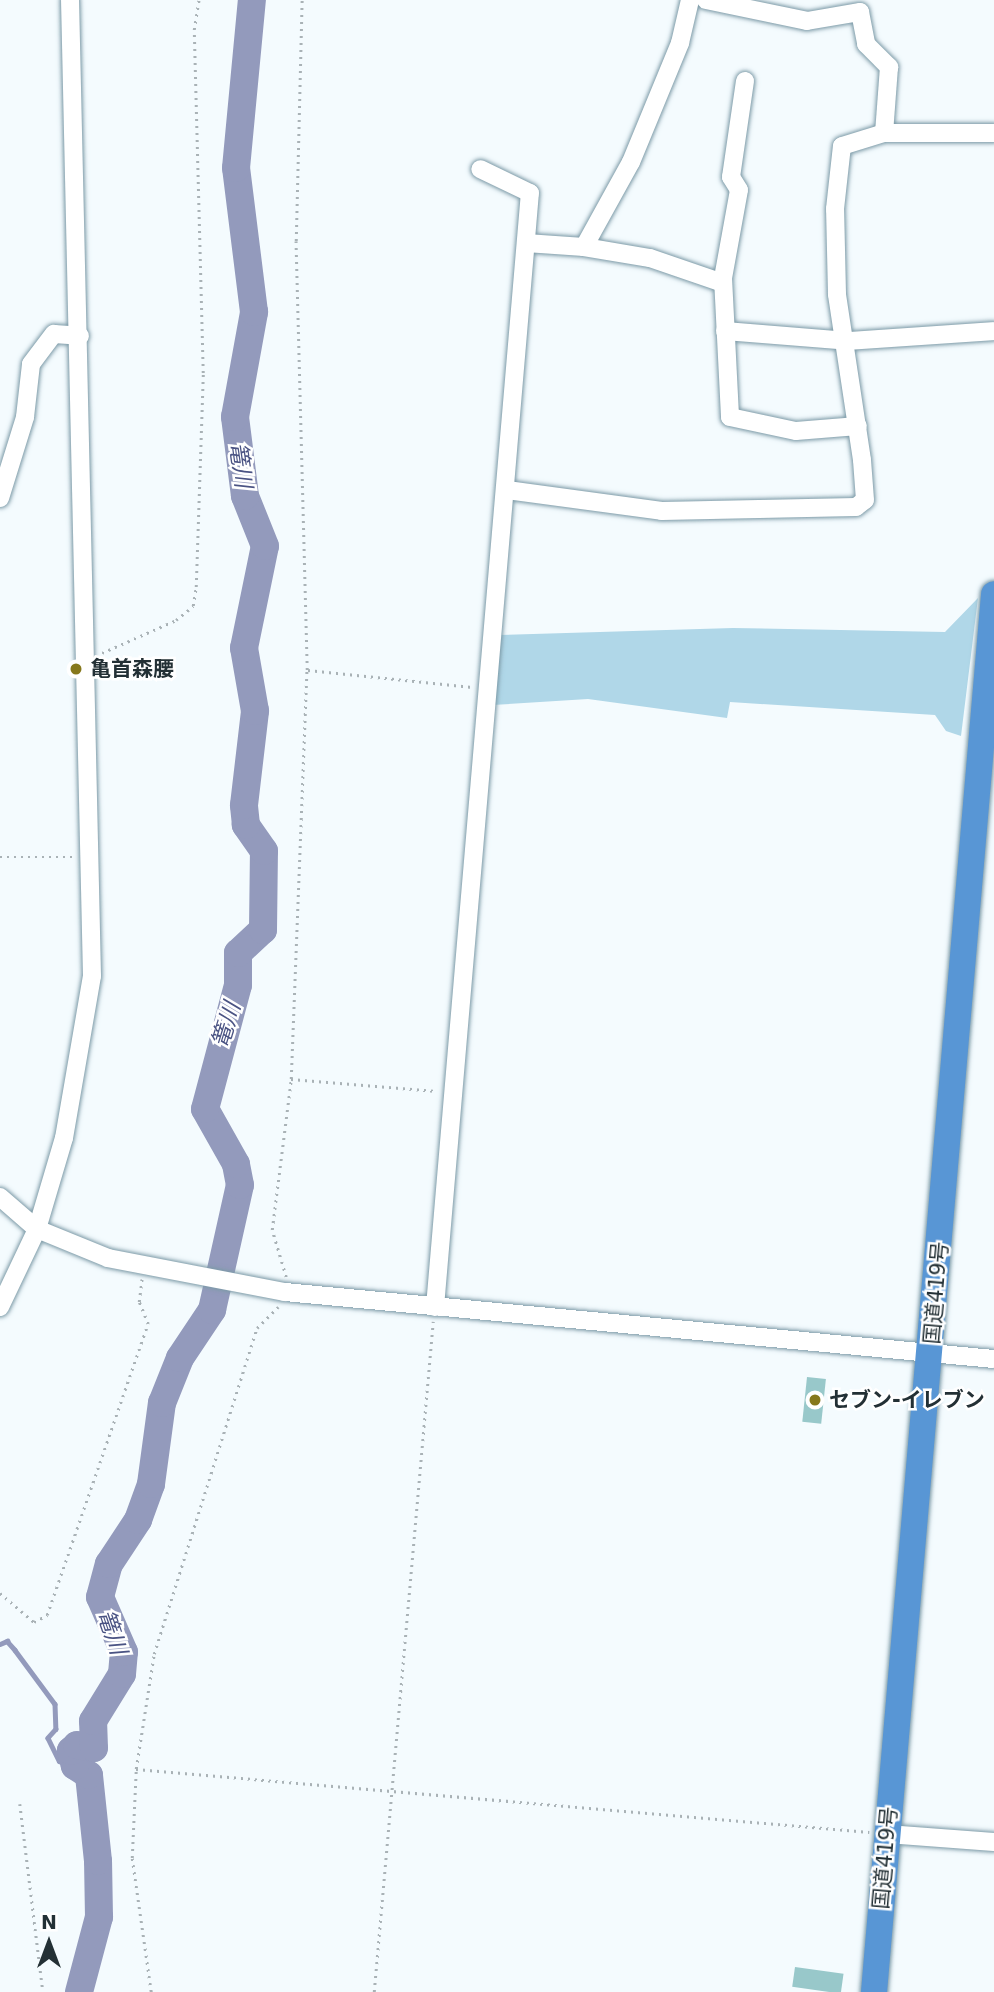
<!DOCTYPE html>
<meta charset="utf-8">
<style>
body{margin:0}
#map{position:relative;width:994px;height:1992px;overflow:hidden;background:#f4fbfe;font-family:"DejaVu Sans","Noto Sans JP",sans-serif}
div>[style]{position:absolute}
.green>*{inset:0;background:#b0d7e8}
.stream>*{height:4.5px;margin:-2.25px;padding:0 2.25px;transform-origin:2.25px;border-radius:2.25px;background:#939abc}
.river>*{height:28px;margin:-14px;padding:0 14px;transform-origin:14px;border-radius:14px;background:#939abc}
.building>*{inset:0;background:#98c8ca;transform-origin:0 0}
.path>*{height:2.5px;margin-top:-1.25px;transform-origin:0;background:repeating-linear-gradient(90deg,#a9b2b6 0 2px,transparent 0 7px)}
.roads{filter:drop-shadow(0 0 2px #7c9aa7) drop-shadow(0 0 2px #7c9aa7)}
.minor>*{height:18px;margin:-9px;padding:0 9px;transform-origin:9px;border-radius:9px;background:#fff}
.highway>*{height:26px;margin:-13px;padding:0 13px;transform-origin:13px;border-radius:13px;background:#5896d5}
.dots>*{width:19px;height:19px;translate:-50% -50%;box-sizing:border-box;border:4px solid #fff;border-radius:50%}
span{translate:-50% -50%;white-space:nowrap;text-align:center;line-height:1.15;-webkit-text-stroke:5px #fff;paint-order:stroke}
.poi-label{font-size:21px;color:#233035;font-weight:700}
.left{translate:0 -50%;text-align:left}
.street-label{font-size:21px;color:#233035}
.water-label{font-size:23px;color:#4a5383;font-style:italic}
.north{position:absolute;left:14px;top:1908px;width:70px;height:70px;-webkit-text-stroke:5px #fff;paint-order:stroke;rotate:0deg;font-size:19px;font-weight:700;line-height:28px;text-align:center;color:#233035}
.north::after{content:'';display:block;margin:auto;width:24px;height:32px;background:#233035;clip-path:polygon(50% 0,100% 100%,50% 72%,0 100%)}
</style>
<div id="map">
<div class="green">
<i style="clip-path:polygon(978px 598px,961px 736px,946px 731px,935px 715px,730px 702px,727px 718px,588px 699px,492px 705px,499px 635px,733px 628px,945px 632px)"></i>
</div>
<div class="stream">
<i style="left:0;top:1644px;width:8px;rotate:-23deg"></i>
<i style="left:7px;top:1641px;width:12px;rotate:48deg"></i>
<i style="left:15px;top:1650px;width:67px;rotate:53.5deg"></i>
<i style="left:55px;top:1704px;width:25px;rotate:88deg"></i>
<i style="left:56px;top:1729px;width:12px;rotate:132deg"></i>
<i style="left:48px;top:1738px;width:25px;rotate:64deg"></i>
<i style="left:59px;top:1761px;width:17px;rotate:17deg"></i>
</div>
<div class="river">
<i style="left:79px;top:1992px;width:78px;rotate:-75.1deg"></i>
<i style="left:99px;top:1917px;width:56px;rotate:-91deg"></i>
<i style="left:98px;top:1861px;width:86px;rotate:-96deg"></i>
<i style="left:89px;top:1775px;width:17px;rotate:-147deg"></i>
<i style="left:75px;top:1766px;width:16px;rotate:-105deg"></i>
<i style="left:71px;top:1751px;width:8px;rotate:-45deg"></i>
<i style="left:77px;top:1745px;width:17px;rotate:10deg"></i>
<i style="left:94px;top:1748px;width:27px;rotate:-92deg"></i>
<i style="left:93px;top:1721px;width:55px;rotate:-58.3deg"></i>
<i style="left:122px;top:1674px;width:22px;rotate:-85deg"></i>
<i style="left:124px;top:1652px;width:60px;rotate:-113.6deg"></i>
<i style="left:100px;top:1597px;width:34px;rotate:-75deg"></i>
<i style="left:109px;top:1564px;width:53px;rotate:-56.6deg"></i>
<i style="left:138px;top:1520px;width:38px;rotate:-70deg"></i>
<i style="left:151px;top:1484px;width:82px;rotate:-82.3deg"></i>
<i style="left:162px;top:1403px;width:48px;rotate:-68.2deg"></i>
<i style="left:180px;top:1358px;width:58px;rotate:-56.3deg"></i>
<i style="left:212px;top:1310px;width:128px;rotate:-77.4deg"></i>
<i style="left:240px;top:1185px;width:21px;rotate:-101deg"></i>
<i style="left:236px;top:1164px;width:63px;rotate:-119.4deg"></i>
<i style="left:205px;top:1109px;width:128px;rotate:-75.1deg"></i>
<i style="left:238px;top:985px;width:32px;rotate:-90deg"></i>
<i style="left:238px;top:953px;width:34px;rotate:-43deg"></i>
<i style="left:263px;top:930px;width:79px;rotate:-89.3deg"></i>
<i style="left:264px;top:851px;width:32px;rotate:-125deg"></i>
<i style="left:246px;top:825px;width:20px;rotate:-96deg"></i>
<i style="left:244px;top:805px;width:95px;rotate:-83.3deg"></i>
<i style="left:255px;top:711px;width:64px;rotate:-99.9deg"></i>
<i style="left:244px;top:648px;width:104px;rotate:-78.4deg"></i>
<i style="left:265px;top:546px;width:54px;rotate:-111.8deg"></i>
<i style="left:245px;top:496px;width:80px;rotate:-97.2deg"></i>
<i style="left:235px;top:417px;width:107px;rotate:-79.7deg"></i>
<i style="left:254px;top:312px;width:145px;rotate:-97.1deg"></i>
<i style="left:236px;top:168px;width:169px;rotate:-84.6deg"></i>
</div>
<div class="building">
<i style="left:807px;top:1377px;width:19px;height:45px;rotate:6deg"></i>
<i style="left:795px;top:1967px;width:49px;height:20px;rotate:8deg"></i>
</div>
<div class="path">
<i style="left:102px;top:653px;width:81px;rotate:-24deg"></i>
<i style="left:176px;top:620px;width:22px;rotate:-39deg"></i>
<i style="left:193px;top:606px;width:19px;rotate:-81deg"></i>
<i style="left:196px;top:587px;width:214px;rotate:-88.1deg"></i>
<i style="left:203px;top:373px;width:343px;rotate:-91.5deg"></i>
<i style="left:194px;top:30px;width:30px;rotate:-81deg"></i>
<i style="left:308px;top:670px;width:165px;rotate:5.9deg"></i>
<i style="left:0;top:857px;width:74px"></i>
<i style="left:291px;top:1079px;width:146px;rotate:4.7deg"></i>
<i style="left:286px;top:1277px;width:49px;rotate:-106.6deg"></i>
<i style="left:272px;top:1230px;width:152px;rotate:-82.8deg"></i>
<i style="left:291px;top:1079px;width:409px;rotate:-87.8deg"></i>
<i style="left:307px;top:670px;width:429px;rotate:-91.5deg"></i>
<i style="left:296px;top:241px;width:241px;rotate:-88.6deg"></i>
<i style="left:0;top:1593px;width:45px;rotate:40.5deg"></i>
<i style="left:34px;top:1622px;width:15px;rotate:-28deg"></i>
<i style="left:47px;top:1615px;width:308px;rotate:-70.9deg"></i>
<i style="left:148px;top:1324px;width:24px;rotate:-112deg"></i>
<i style="left:139px;top:1302px;width:23px;rotate:-83deg"></i>
<i style="left:136px;top:1769px;width:736px;rotate:4.91deg"></i>
<i style="left:20px;top:1804px;width:189px;rotate:83deg"></i>
<i style="left:151px;top:1992px;width:135px;rotate:-98.1deg"></i>
<i style="left:132px;top:1858px;width:89px;rotate:-87.4deg"></i>
<i style="left:136px;top:1769px;width:116px;rotate:-81.1deg"></i>
<i style="left:154px;top:1654px;width:342px;rotate:-72.5deg"></i>
<i style="left:257px;top:1328px;width:30px;rotate:-45deg"></i>
<i style="left:374px;top:1992px;width:673px;rotate:-84.97deg"></i>
</div>
<div class="roads">
<div class="minor">
<i style="left:706px;top:0;width:103px;rotate:11.7deg"></i>
<i style="left:807px;top:21px;width:54px;rotate:-9.6deg"></i>
<i style="left:860px;top:12px;width:33px;rotate:79deg"></i>
<i style="left:866px;top:44px;width:33px;rotate:45deg"></i>
<i style="left:889px;top:67px;width:66px;rotate:94.3deg"></i>
<i style="left:745px;top:81px;width:97px;rotate:98.3deg"></i>
<i style="left:731px;top:177px;width:15px;rotate:58deg"></i>
<i style="left:739px;top:190px;width:89px;rotate:100.3deg"></i>
<i style="left:723px;top:278px;width:139px;rotate:87.1deg"></i>
<i style="left:730px;top:417px;width:67px;rotate:12deg"></i>
<i style="left:796px;top:431px;width:62px;rotate:-4.6deg"></i>
<i style="left:526px;top:243px;width:58px;rotate:3.9deg"></i>
<i style="left:584px;top:247px;width:97px;rotate:-61.1deg"></i>
<i style="left:631px;top:162px;width:129px;rotate:-67.6deg"></i>
<i style="left:680px;top:43px;width:44px;rotate:-76.9deg"></i>
<i style="left:584px;top:247px;width:67px;rotate:9.5deg"></i>
<i style="left:650px;top:258px;width:77px;rotate:18.9deg"></i>
<i style="left:725px;top:331px;width:123px;rotate:4.6deg"></i>
<i style="left:848px;top:341px;width:146px;rotate:-3.9deg"></i>
<i style="left:507px;top:490px;width:156px;rotate:7.7deg"></i>
<i style="left:662px;top:511px;width:194px;rotate:-1.2deg"></i>
<i style="left:856px;top:507px;width:11px;rotate:-38deg"></i>
<i style="left:865px;top:500px;width:40px;rotate:-94.3deg"></i>
<i style="left:862px;top:460px;width:168px;rotate:-98.6deg"></i>
<i style="left:837px;top:294px;width:85px;rotate:-91.3deg"></i>
<i style="left:835px;top:209px;width:63px;rotate:-83.7deg"></i>
<i style="left:842px;top:146px;width:44px;rotate:-17.2deg"></i>
<i style="left:884px;top:133px;width:110px"></i>
<i style="left:0;top:498px;width:85px;rotate:-72.8deg"></i>
<i style="left:25px;top:417px;width:53px;rotate:-83.5deg"></i>
<i style="left:31px;top:364px;width:38px;rotate:-53deg"></i>
<i style="left:54px;top:334px;width:26px;rotate:4deg"></i>
<i style="left:0;top:1197px;width:49px;rotate:40.9deg"></i>
<i style="left:37px;top:1229px;width:77px;rotate:22.2deg"></i>
<i style="left:108px;top:1258px;width:180px;rotate:10.9deg"></i>
<i style="left:285px;top:1292px;width:712px;rotate:5.4deg"></i>
<i style="left:0;top:1307px;width:86px;rotate:-64.6deg"></i>
<i style="left:37px;top:1229px;width:95px;rotate:-73.5deg"></i>
<i style="left:64px;top:1138px;width:164px;rotate:-80.2deg"></i>
<i style="left:92px;top:976px;width:976px;rotate:-91.29deg"></i>
<i style="left:435px;top:1307px;width:1118px;rotate:-85.13deg"></i>
<i style="left:530px;top:193px;width:55px;rotate:-154.4deg"></i>
<i style="left:887px;top:1834px;width:107px;rotate:4.3deg"></i>
</div>
<div class="highway">
<i style="left:874px;top:1992px;width:1403px;rotate:-85.09deg"></i>
</div>
</div>
<div class="dots">
<i style="left:76px;top:669px;background:#86781c"></i>
<i style="left:815px;top:1400px;background:#86781c"></i>
</div>
<div class="poi-label">
<span class="left" style="left:90px;top:669px">亀首森腰</span>
<span class="left" style="left:829px;top:1400px">セブン-イレブン</span>
</div>
<div class="street-label">
<span style="left:936px;top:1293px;rotate:-85deg">国道419号</span>
<span style="left:885px;top:1858px;rotate:-85deg">国道419号</span>
</div>
<div class="water-label">
<span style="left:241px;top:465px;rotate:82deg">篭川</span>
<span style="left:226px;top:1025px;rotate:-73deg">篭川</span>
<span style="left:112px;top:1632px;rotate:71deg">篭川</span>
</div>
<div class="north">N</div>
</div>
